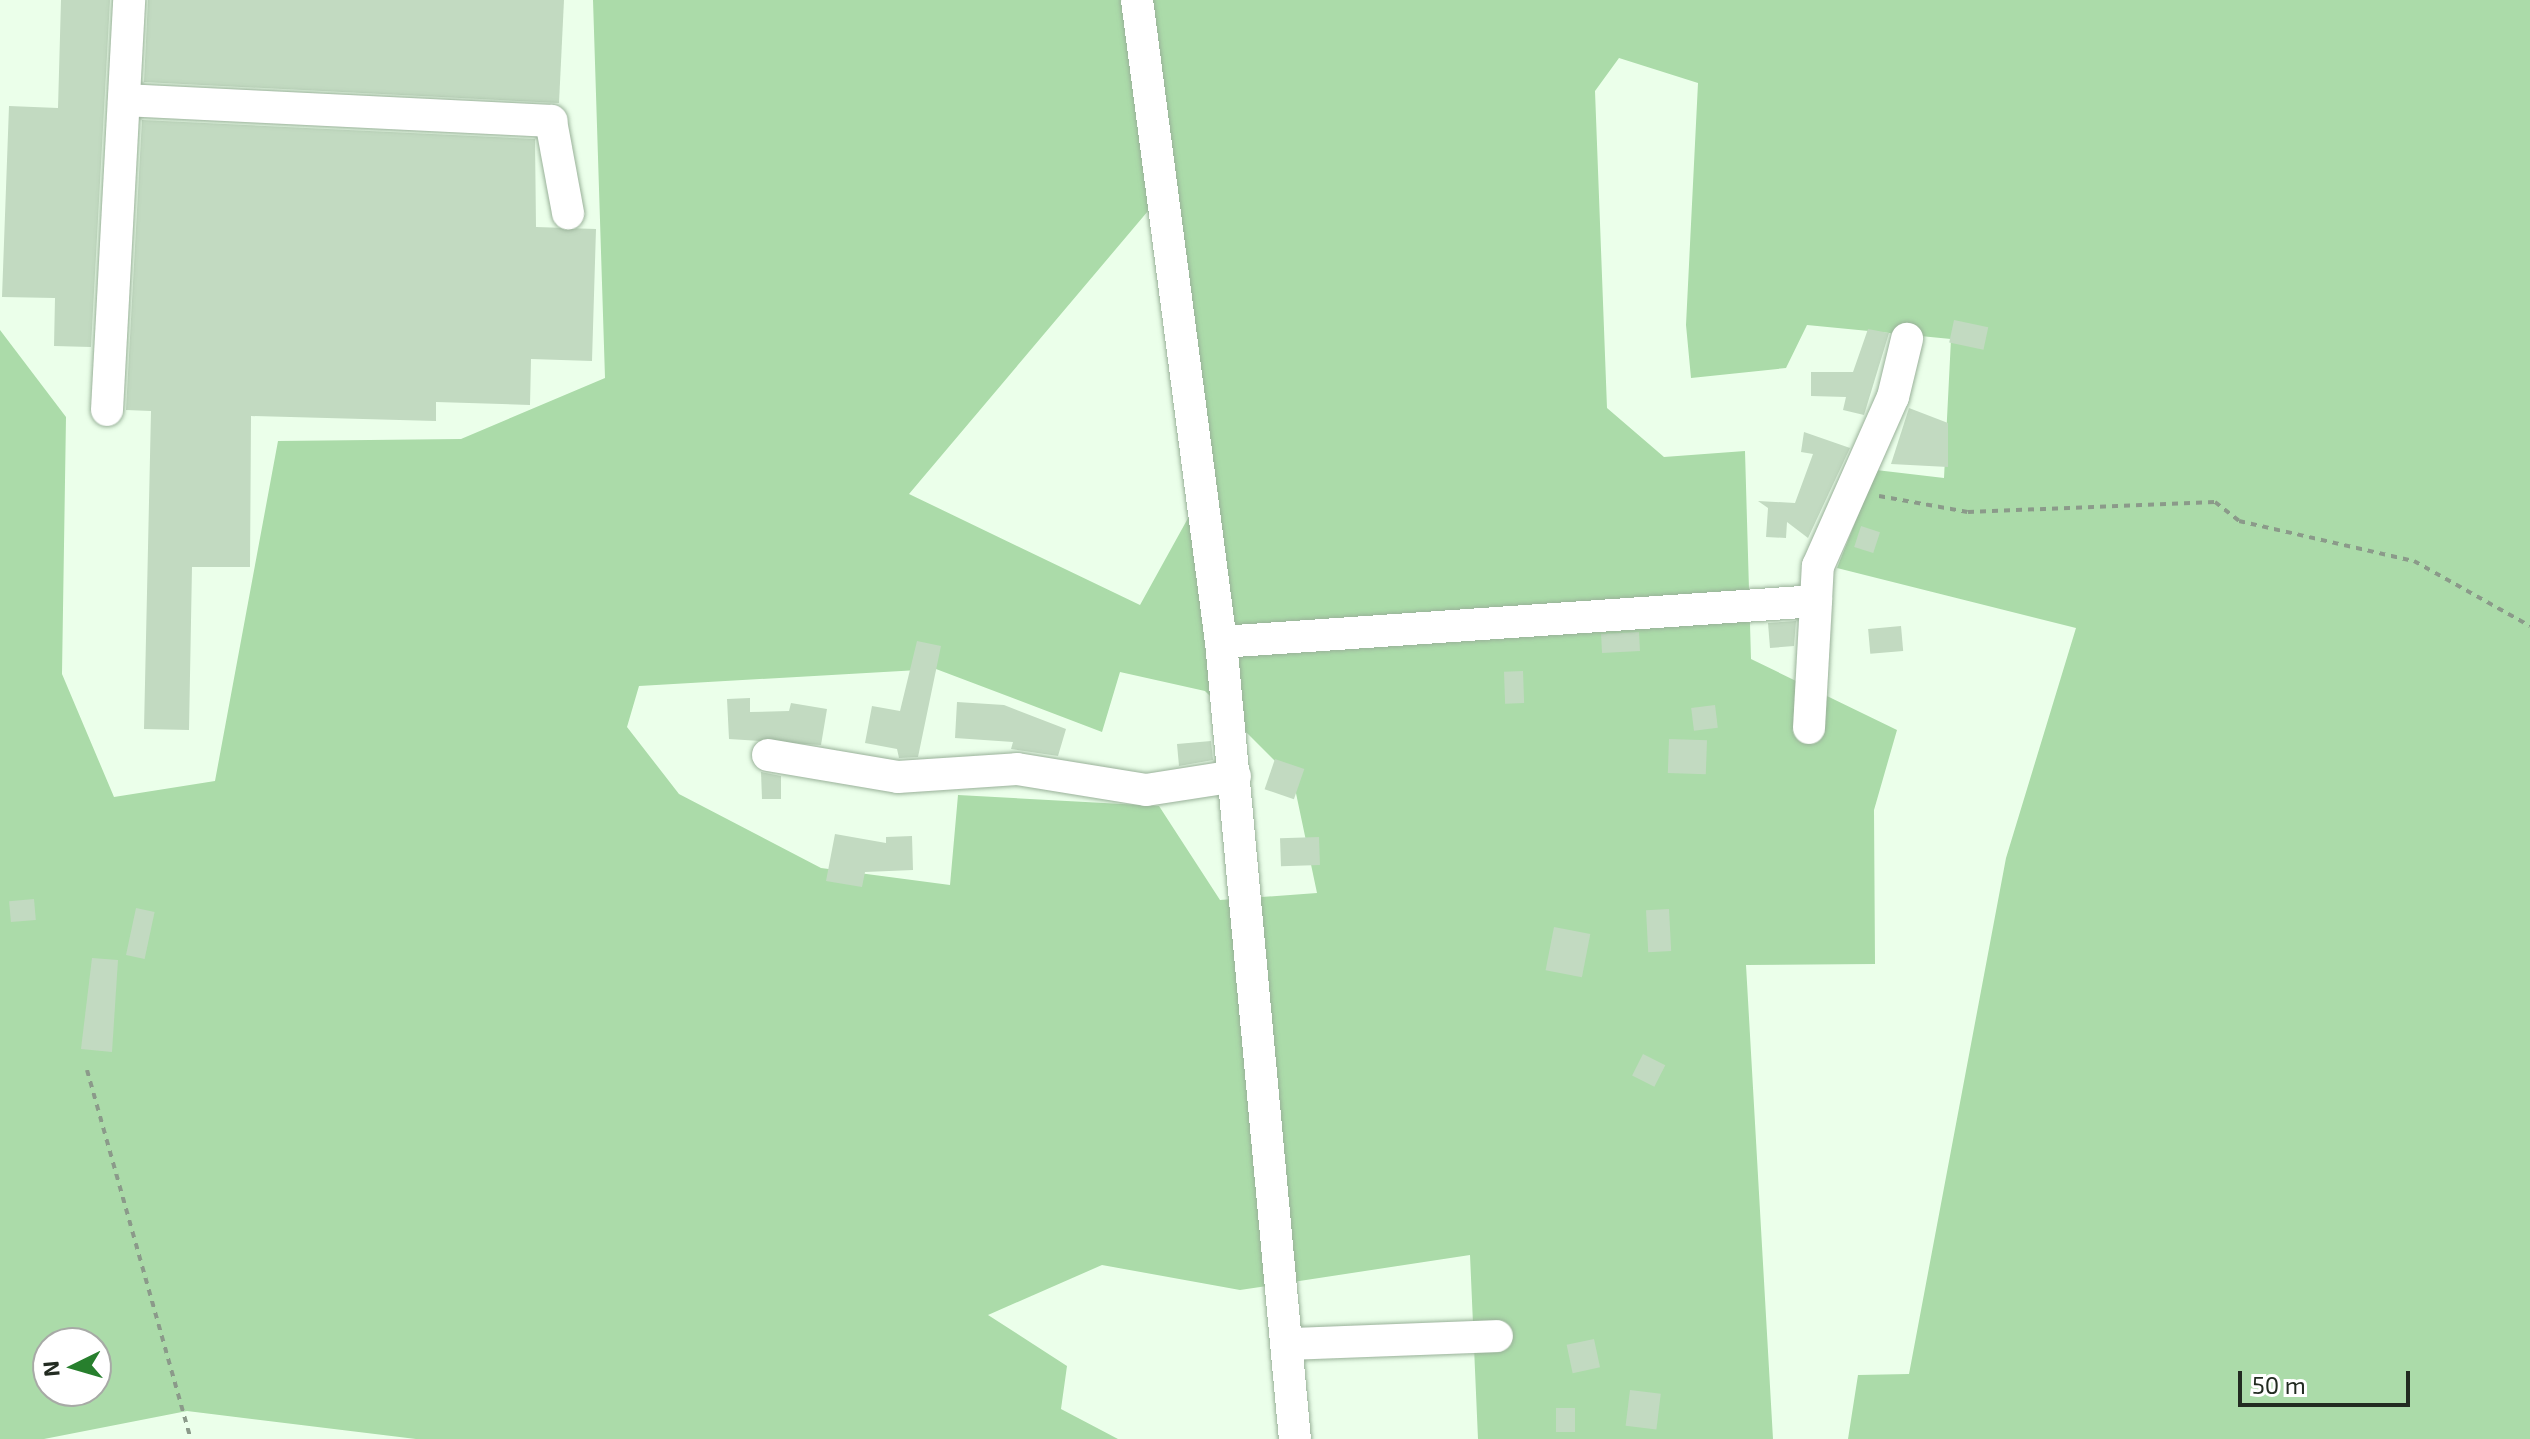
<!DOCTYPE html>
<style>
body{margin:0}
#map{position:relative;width:2530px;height:1439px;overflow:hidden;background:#ebffea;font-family:"Exo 2",sans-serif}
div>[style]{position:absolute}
.green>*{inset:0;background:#abdba9}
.building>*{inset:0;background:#c2dac1;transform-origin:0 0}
.path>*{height:4px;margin-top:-2px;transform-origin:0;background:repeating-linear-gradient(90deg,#8b9a8a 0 6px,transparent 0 12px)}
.roads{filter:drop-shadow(0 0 2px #99b199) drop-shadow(0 0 2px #99b199)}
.minor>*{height:32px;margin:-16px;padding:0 16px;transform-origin:16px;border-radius:16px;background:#fff}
span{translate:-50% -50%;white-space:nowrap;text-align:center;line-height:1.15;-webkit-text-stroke:7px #fff;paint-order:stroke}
.north{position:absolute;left:32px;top:1327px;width:80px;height:80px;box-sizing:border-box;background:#fff;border:2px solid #a7aaa6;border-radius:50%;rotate:265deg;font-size:22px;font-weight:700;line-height:32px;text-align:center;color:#222b21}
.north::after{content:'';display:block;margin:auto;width:28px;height:36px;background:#277f2d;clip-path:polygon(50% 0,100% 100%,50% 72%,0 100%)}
.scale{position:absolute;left:2238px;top:1371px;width:172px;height:36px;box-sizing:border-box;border:4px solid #222b21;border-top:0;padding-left:10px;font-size:24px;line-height:28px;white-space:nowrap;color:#222b21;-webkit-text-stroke:6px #fff;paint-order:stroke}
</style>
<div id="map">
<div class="green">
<i style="clip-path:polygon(evenodd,593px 0,2530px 0,2530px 1439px,1848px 1439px,1858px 1375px,1909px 1374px,2006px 858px,2076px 628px,1837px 568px,1876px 470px,1944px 478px,1951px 339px,1807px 325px,1786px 368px,1691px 378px,1686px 325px,1698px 83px,1619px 58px,1595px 91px,1607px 408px,1664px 457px,1745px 451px,1751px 659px,1897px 730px,1874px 810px,1875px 964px,1746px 965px,1773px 1439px,1478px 1439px,1470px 1255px,1240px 1290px,1102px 1265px,988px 1315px,1067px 1366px,1061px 1409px,1118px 1439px,416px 1439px,187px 1411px,44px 1439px,0 1439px,0 330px,66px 417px,62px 674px,114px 797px,215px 781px,278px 441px,461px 439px,605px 378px,593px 0,1148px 211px,1208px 482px,1140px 605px,909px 494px,1148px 211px,593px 0,936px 669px,1102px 732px,1120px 672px,1205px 691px,1293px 779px,1317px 893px,1220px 900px,1159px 806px,958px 795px,950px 885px,821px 868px,679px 794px,627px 727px,639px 686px,936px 669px,593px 0,48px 1343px,96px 1343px,96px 1391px,48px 1391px,48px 1343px)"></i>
</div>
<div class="building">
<i style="clip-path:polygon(61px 0,110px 0,91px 347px,54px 346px,55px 298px,2px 297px,9px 106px,58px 108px)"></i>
<i style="clip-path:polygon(148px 0,564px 0,559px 103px,144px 82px)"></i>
<i style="clip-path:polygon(142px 120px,535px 139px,536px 227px,596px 229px,592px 361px,531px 359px,530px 405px,436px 402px,436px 421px,251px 416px,250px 567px,192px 567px,189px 730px,144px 729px,151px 411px,126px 410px)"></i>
<i style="left:1954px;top:320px;width:35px;height:23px;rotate:12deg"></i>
<i style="clip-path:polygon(1868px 329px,1889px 333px,1864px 415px,1843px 410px,1846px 397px,1811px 396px,1811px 372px,1853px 372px)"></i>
<i style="clip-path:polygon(1909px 408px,1948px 423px,1948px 467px,1891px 464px)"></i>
<i style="clip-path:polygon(1804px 432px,1850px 448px,1808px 538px,1787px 522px,1786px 538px,1766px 537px,1768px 508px,1758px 501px,1795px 503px,1813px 454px,1801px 452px)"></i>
<i style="left:1861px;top:526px;width:20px;height:22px;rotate:18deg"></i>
<i style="clip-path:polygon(1796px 621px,1794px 646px,1770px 648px,1768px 623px)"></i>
<i style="left:1901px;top:626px;width:25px;height:33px;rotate:85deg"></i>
<i style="left:1639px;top:632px;width:19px;height:38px;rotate:87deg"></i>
<i style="clip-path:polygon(917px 641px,941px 646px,918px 757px,899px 758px,897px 749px,865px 743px,872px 706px,900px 711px)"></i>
<i style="left:1523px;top:671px;width:32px;height:19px;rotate:88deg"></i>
<i style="clip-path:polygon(750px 698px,750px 712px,789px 711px,791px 703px,827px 709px,821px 745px,729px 739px,727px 699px)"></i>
<i style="clip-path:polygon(957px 702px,1004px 705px,1066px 729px,1058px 756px,1011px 749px,1013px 742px,955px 738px)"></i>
<i style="left:1715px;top:705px;width:23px;height:24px;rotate:83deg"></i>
<i style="left:1669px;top:739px;width:38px;height:34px;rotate:2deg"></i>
<i style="clip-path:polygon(1211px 741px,1213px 760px,1179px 766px,1177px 744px)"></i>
<i style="left:1275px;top:759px;width:31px;height:32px;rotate:19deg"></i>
<i style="clip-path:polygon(761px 772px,781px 776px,781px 799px,762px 799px)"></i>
<i style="clip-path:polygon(835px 834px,886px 843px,886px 837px,912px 836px,913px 870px,865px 872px,862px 887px,826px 881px)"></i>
<i style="left:1319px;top:837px;width:28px;height:39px;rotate:88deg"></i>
<i style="left:34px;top:899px;width:21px;height:25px;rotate:85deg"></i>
<i style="left:136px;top:908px;width:19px;height:48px;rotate:12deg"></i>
<i style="left:1669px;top:909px;width:42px;height:23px;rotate:87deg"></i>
<i style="left:1554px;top:927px;width:37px;height:44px;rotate:11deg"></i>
<i style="clip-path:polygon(92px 958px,118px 960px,112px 1052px,81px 1049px)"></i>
<i style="left:1643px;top:1054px;width:25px;height:24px;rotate:27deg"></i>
<i style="left:1594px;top:1339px;width:29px;height:28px;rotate:78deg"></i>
<i style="left:1630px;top:1390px;width:31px;height:36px;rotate:7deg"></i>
<i style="left:1556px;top:1408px;width:19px;height:24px"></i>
</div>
<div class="path">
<i style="left:1879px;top:496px;width:90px;rotate:10.2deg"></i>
<i style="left:1968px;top:512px;width:247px;rotate:-2.3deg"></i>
<i style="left:2215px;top:502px;width:31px;rotate:38deg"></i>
<i style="left:2239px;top:521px;width:180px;rotate:12.9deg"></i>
<i style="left:2414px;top:561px;width:133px;rotate:29.3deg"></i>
<i style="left:87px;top:1070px;width:383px;rotate:74.3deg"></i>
</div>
<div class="roads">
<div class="minor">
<i style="left:1137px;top:0;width:647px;rotate:82.55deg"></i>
<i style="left:1221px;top:642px;width:800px;rotate:84.7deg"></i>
<i style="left:124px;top:100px;width:428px;rotate:2.8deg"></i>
<i style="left:551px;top:121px;width:94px;rotate:79.5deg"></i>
<i style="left:107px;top:410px;width:411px;rotate:-86.9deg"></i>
<i style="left:1221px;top:642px;width:596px;rotate:-3.94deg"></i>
<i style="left:1816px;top:601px;width:35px;rotate:-87deg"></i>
<i style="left:1818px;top:566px;width:185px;rotate:-66.1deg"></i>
<i style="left:1893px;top:397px;width:60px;rotate:-76.4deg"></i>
<i style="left:1809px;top:728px;width:127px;rotate:-86.8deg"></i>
<i style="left:768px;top:755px;width:132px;rotate:9.6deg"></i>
<i style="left:898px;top:777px;width:119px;rotate:-3.8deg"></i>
<i style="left:1017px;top:769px;width:131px;rotate:9.2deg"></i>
<i style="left:1146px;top:790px;width:90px;rotate:-8.9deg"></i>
<i style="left:1290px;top:1344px;width:207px;rotate:-2.2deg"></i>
</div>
</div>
<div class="north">N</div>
<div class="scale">50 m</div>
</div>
